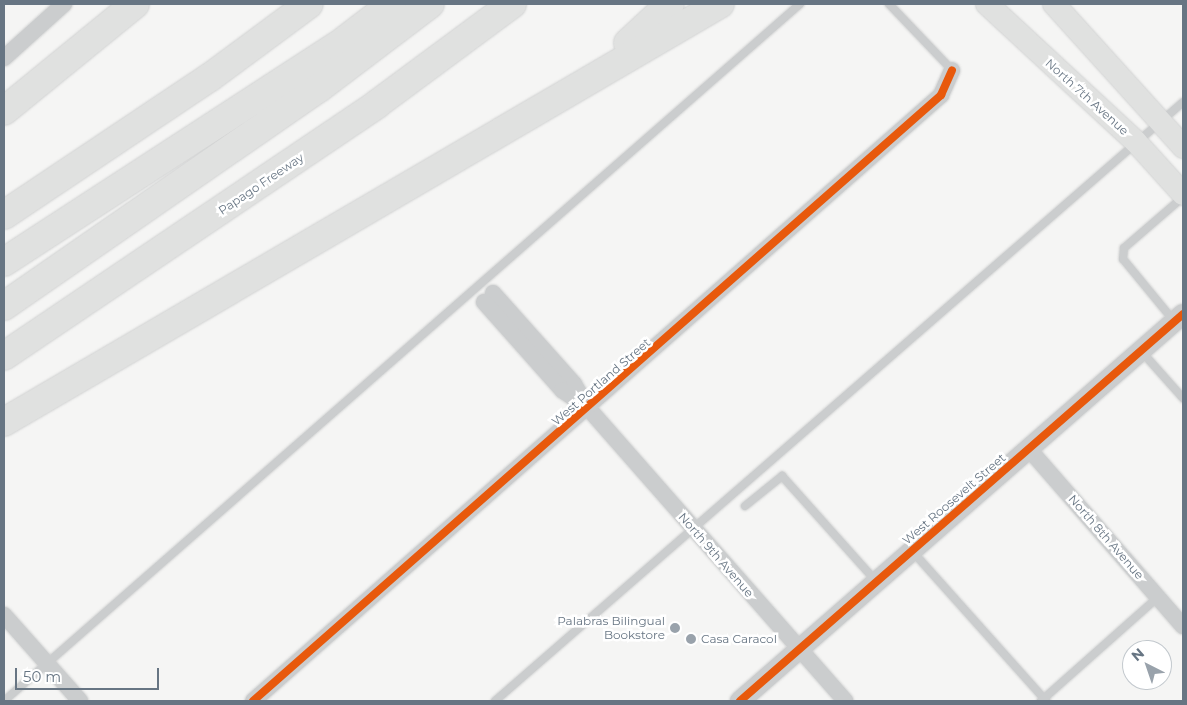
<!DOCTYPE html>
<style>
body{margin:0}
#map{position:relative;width:1187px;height:705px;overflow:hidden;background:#f5f5f4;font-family:Montserrat,sans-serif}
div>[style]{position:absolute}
.roads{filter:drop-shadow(0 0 1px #d1d2d2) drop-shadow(0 0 1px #d1d2d2)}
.service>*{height:8px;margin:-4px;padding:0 4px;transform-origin:4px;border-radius:4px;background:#cbcdce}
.minor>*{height:16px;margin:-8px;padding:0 8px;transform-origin:8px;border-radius:8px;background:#cbcdce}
.tertiary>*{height:20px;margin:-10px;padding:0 10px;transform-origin:10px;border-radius:10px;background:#cbcdce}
.secondary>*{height:22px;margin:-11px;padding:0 11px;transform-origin:11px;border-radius:11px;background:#e0e1e0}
.motorway>*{height:28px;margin:-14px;padding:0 14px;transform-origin:14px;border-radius:14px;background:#e0e1e0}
.cycleway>*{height:8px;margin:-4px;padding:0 4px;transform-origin:4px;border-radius:4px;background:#e8590c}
.dots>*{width:14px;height:14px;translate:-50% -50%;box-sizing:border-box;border:2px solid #fff;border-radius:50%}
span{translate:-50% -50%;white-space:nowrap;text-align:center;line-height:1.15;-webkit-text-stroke:5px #fff;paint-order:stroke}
.street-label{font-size:12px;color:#677583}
.poi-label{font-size:12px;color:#677583}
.right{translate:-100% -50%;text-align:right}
.left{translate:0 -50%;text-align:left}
.frame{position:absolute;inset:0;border:5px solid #677583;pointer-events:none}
.north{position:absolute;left:1122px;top:640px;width:50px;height:50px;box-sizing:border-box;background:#fff;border:1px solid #c2c8cd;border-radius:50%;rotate:319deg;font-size:14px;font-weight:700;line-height:20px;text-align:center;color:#677583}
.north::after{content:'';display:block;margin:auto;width:18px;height:22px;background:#99a2ab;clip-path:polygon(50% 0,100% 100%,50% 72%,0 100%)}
.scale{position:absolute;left:15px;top:668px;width:144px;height:22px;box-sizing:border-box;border:2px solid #677583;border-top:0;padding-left:6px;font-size:15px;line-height:18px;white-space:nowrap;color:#677583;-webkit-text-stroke:4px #fff;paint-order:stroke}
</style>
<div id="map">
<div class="roads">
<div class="service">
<i style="left:889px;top:4px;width:91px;rotate:46.3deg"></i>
<i style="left:1174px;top:321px;width:80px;rotate:-129.4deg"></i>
<i style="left:1123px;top:259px;width:11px;rotate:-85deg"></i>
<i style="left:1124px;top:248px;width:78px;rotate:-40.8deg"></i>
<i style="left:1142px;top:352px;width:62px;rotate:48.3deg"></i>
<i style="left:745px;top:506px;width:48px;rotate:-39deg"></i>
<i style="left:782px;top:476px;width:141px;rotate:48.2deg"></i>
<i style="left:913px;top:552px;width:200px;rotate:48.2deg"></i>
<i style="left:4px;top:701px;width:1058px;rotate:-41.21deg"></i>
<i style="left:495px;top:701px;width:912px;rotate:-41.04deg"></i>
<i style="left:1041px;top:701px;width:157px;rotate:-41.6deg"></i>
</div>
<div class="minor">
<i style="left:4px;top:58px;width:81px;rotate:-42deg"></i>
<i style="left:493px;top:293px;width:122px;rotate:48.3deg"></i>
<i style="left:574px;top:384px;width:28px;rotate:60deg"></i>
<i style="left:588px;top:408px;width:390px;rotate:48.7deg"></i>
<i style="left:484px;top:302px;width:118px;rotate:48.4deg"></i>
<i style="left:562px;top:390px;width:27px;rotate:34deg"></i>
<i style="left:1028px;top:448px;width:236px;rotate:49deg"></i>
<i style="left:4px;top:615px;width:115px;rotate:48.5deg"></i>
<i style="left:253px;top:701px;width:917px;rotate:-41.37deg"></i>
<i style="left:941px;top:95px;width:27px;rotate:-66deg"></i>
</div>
<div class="tertiary">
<i style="left:740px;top:701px;width:588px;rotate:-41.14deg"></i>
</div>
<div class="secondary">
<i style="left:987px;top:4px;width:203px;rotate:42.8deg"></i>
<i style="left:1136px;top:142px;width:70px;rotate:47.9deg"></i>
<i style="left:1054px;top:4px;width:193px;rotate:47.9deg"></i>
</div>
<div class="motorway">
<i style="left:628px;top:43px;width:57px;rotate:-42.9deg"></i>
<i style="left:4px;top:111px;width:169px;rotate:-39.2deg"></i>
<i style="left:4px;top:215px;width:247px;rotate:-33.8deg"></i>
<i style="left:209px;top:78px;width:124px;rotate:-36.5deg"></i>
<i style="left:4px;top:262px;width:397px;rotate:-33deg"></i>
<i style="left:337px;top:46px;width:69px;rotate:-37.4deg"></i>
<i style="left:4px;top:306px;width:383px;rotate:-34.7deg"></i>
<i style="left:319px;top:88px;width:139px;rotate:-37.1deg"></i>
<i style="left:4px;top:356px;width:450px;rotate:-34deg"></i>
<i style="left:377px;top:104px;width:168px;rotate:-36.5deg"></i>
<i style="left:4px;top:422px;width:829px;rotate:-30.28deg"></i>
</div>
</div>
<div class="cycleway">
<i style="left:253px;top:701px;width:917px;rotate:-41.37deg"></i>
<i style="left:941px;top:95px;width:27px;rotate:-66deg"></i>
<i style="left:740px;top:701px;width:588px;rotate:-41.14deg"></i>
</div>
<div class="dots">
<i style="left:675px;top:628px;background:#99a2ab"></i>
<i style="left:691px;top:639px;background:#99a2ab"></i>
</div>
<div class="street-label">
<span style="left:1087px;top:97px;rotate:42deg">North 7th Avenue</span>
<span style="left:261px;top:184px;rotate:-34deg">Papago Freeway</span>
<span style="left:601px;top:382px;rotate:-41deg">West Portland Street</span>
<span style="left:954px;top:499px;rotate:-41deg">West Roosevelt Street</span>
<span style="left:1106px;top:537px;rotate:49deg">North 8th Avenue</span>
<span style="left:716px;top:555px;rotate:49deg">North 9th Avenue</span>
</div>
<div class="poi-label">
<span class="right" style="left:665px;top:628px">Palabras Bilingual<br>Bookstore</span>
<span class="left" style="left:701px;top:639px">Casa Caracol</span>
</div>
<div class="frame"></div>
<div class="north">N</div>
<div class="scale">50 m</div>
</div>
